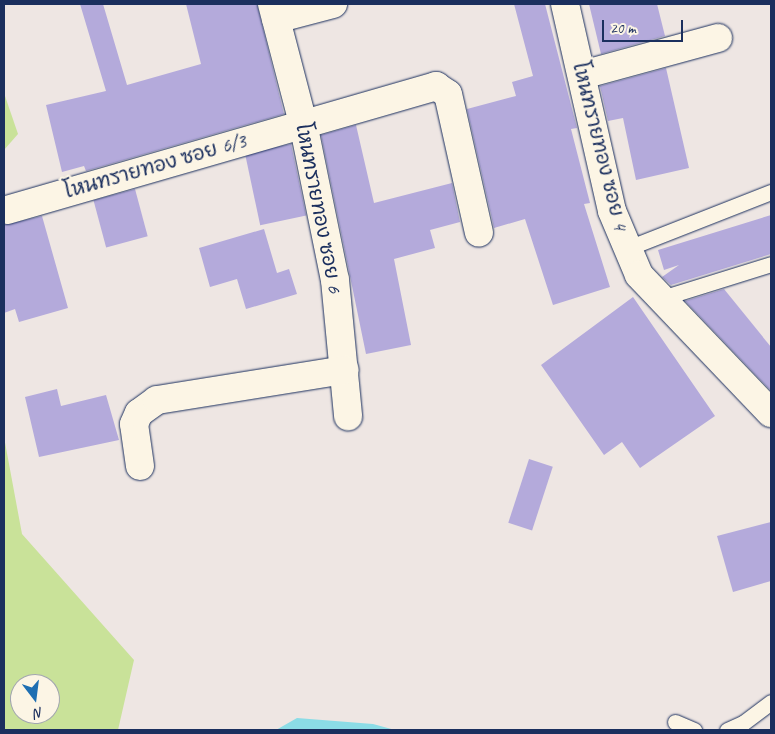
<!DOCTYPE html>
<meta charset="utf-8">
<style>
body{margin:0}
#map{position:relative;width:775px;height:734px;overflow:hidden;background:#eee6e3;font-family:Caveat,"Playpen Sans Thai",sans-serif}
div>[style]{position:absolute}
.green>*{inset:0;background:#c9e299}
.water>*{inset:0;background:#8bdce6}
.building>*{inset:0;background:#b4aadb;transform-origin:0 0}
.roads{filter:drop-shadow(0 0 1px #1b2f5e) drop-shadow(0 0 1px #1b2f5e)}
.service>*{height:15px;margin:-7.5px;padding:0 7.5px;transform-origin:7.5px;border-radius:7.5px;background:#fcf5e5}
.minor>*{height:28px;margin:-14px;padding:0 14px;transform-origin:14px;border-radius:14px;background:#fcf5e5}
span{translate:-50% -50%;white-space:nowrap;text-align:center;line-height:1.15;-webkit-text-stroke:4.5px #fcf5e5;paint-order:stroke}
.street-label{font-size:20px;color:#1b2f5e}
.frame{position:absolute;inset:0;border:5px solid #1b2f5e;pointer-events:none}
.north{position:absolute;left:10px;top:674px;width:50px;height:50px;box-sizing:border-box;background:#fcf5e5;border:1px solid #a2a6af;border-radius:50%;rotate:165deg;font-size:14px;font-weight:700;line-height:20px;text-align:center;color:#1b2f5e}
.north::after{content:'';display:block;margin:auto;width:18px;height:22px;background:#1f6fb2;clip-path:polygon(50% 0,100% 100%,50% 72%,0 100%)}
.scale{position:absolute;left:602px;top:20px;width:81px;height:22px;box-sizing:border-box;border:2px solid #1b2f5e;border-top:0;padding-left:6px;font-size:15px;line-height:18px;white-space:nowrap;color:#1b2f5e;-webkit-text-stroke:4px #fcf5e5;paint-order:stroke}
</style>
<div id="map">
<div class="green">
<i style="clip-path:polygon(4px 93px,18px 134px,4px 150px)"></i>
<i style="clip-path:polygon(evenodd,4px 437px,22px 534px,134px 660px,118px 730px,4px 730px,4px 437px,20px 684px,50px 684px,50px 714px,20px 714px,20px 684px)"></i>
</div>
<div class="water">
<i style="clip-path:polygon(297px 718px,373px 724px,395px 730px,276px 730px)"></i>
</div>
<div class="building">
<i style="clip-path:polygon(80px 4px,103px 4px,127px 85px,201px 64px,186px 4px,257px 4px,284px 114px,86px 171px,84px 166px,62px 172px,46px 105px,106px 91px)"></i>
<i style="clip-path:polygon(514px 4px,545px 4px,577px 128px,571px 129px,590px 203px,584px 204px,610px 287px,553px 305px,525px 219px,494px 228px,467px 109px,516px 96px,512px 82px,533px 76px)"></i>
<i style="clip-path:polygon(589px 4px,657px 4px,665px 36px,601px 54px)"></i>
<i style="clip-path:polygon(666px 68px,689px 168px,636px 180px,623px 118px,608px 121px,600px 86px)"></i>
<i style="clip-path:polygon(356px 125px,374px 203px,452px 183px,460px 222px,430px 230px,435px 248px,394px 259px,411px 345px,366px 354px,321px 135px)"></i>
<i style="left:291px;top:144px;width:73px;height:47px;rotate:78deg"></i>
<i style="left:135px;top:189px;width:49px;height:43px;rotate:75deg"></i>
<i style="clip-path:polygon(771px 215px,771px 254px,671px 285px,662px 277px,679px 265px,664px 270px,658px 250px)"></i>
<i style="clip-path:polygon(42px 216px,68px 308px,19px 322px,15px 309px,4px 313px,4px 225px)"></i>
<i style="clip-path:polygon(264px 229px,277px 273px,289px 269px,297px 294px,246px 309px,237px 279px,210px 287px,199px 248px)"></i>
<i style="clip-path:polygon(724px 289px,771px 347px,771px 391px,685px 301px)"></i>
<i style="clip-path:polygon(633px 297px,715px 416px,640px 468px,622px 442px,604px 455px,541px 365px)"></i>
<i style="clip-path:polygon(57px 389px,61px 406px,106px 395px,119px 440px,39px 457px,25px 397px)"></i>
<i style="left:529px;top:459px;width:25px;height:67px;rotate:18deg"></i>
<i style="clip-path:polygon(771px 522px,771px 581px,733px 592px,717px 536px)"></i>
</div>
<div class="roads">
<div class="service">
<i style="left:628px;top:248px;width:154px;rotate:-21.4deg"></i>
<i style="left:662px;top:298px;width:114px;rotate:-17.3deg"></i>
<i style="left:675px;top:722px;width:21px;rotate:23deg"></i>
<i style="left:727px;top:730px;width:17px;rotate:-24deg"></i>
<i style="left:743px;top:723px;width:35px;rotate:-37deg"></i>
</div>
<div class="minor">
<i style="left:272px;top:4px;width:123px;rotate:75.4deg"></i>
<i style="left:303px;top:123px;width:160px;rotate:78.5deg"></i>
<i style="left:335px;top:280px;width:137px;rotate:84.5deg"></i>
<i style="left:565px;top:4px;width:212px;rotate:77.2deg"></i>
<i style="left:612px;top:211px;width:69px;rotate:67.1deg"></i>
<i style="left:639px;top:275px;width:191px;rotate:46.3deg"></i>
<i style="left:276px;top:19px;width:59px;rotate:-14.7deg"></i>
<i style="left:582px;top:75px;width:141px;rotate:-15.2deg"></i>
<i style="left:7px;top:210px;width:447px;rotate:-16.1deg"></i>
<i style="left:436px;top:86px;width:14px;rotate:34deg"></i>
<i style="left:448px;top:94px;width:142px;rotate:77.4deg"></i>
<i style="left:140px;top:466px;width:42px;rotate:-98.1deg"></i>
<i style="left:134px;top:424px;width:12px;rotate:-66deg"></i>
<i style="left:139px;top:413px;width:22px;rotate:-36deg"></i>
<i style="left:157px;top:400px;width:190px;rotate:-9.1deg"></i>
</div>
</div>
<div class="street-label">
<span style="left:600px;top:146px;rotate:76deg">โหนทรายทอง ซอย 4</span>
<span style="left:155px;top:166px;rotate:-16deg">โหนทรายทอง ซอย 6/3</span>
<span style="left:319px;top:208px;rotate:79deg">โหนทรายทอง ซอย 6</span>
</div>
<div class="frame"></div>
<div class="north">N</div>
<div class="scale">20 m</div>
</div>
